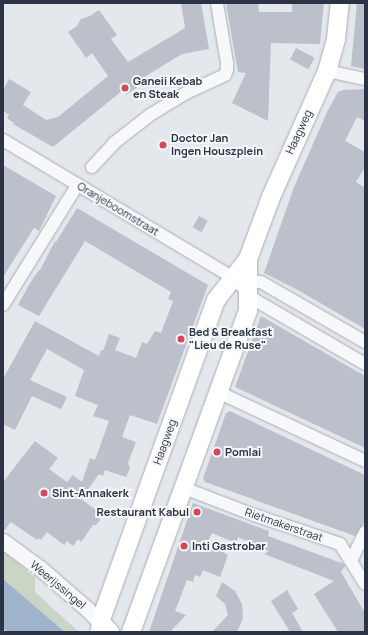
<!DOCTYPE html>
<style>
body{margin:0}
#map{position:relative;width:368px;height:635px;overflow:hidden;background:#e4e7ec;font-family:Manrope,sans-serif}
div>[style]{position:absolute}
.green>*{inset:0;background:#c9d6c5}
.water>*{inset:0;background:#9fb4cc}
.building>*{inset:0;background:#bbc0ca;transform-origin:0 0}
.roads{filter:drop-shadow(0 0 1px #a9aeb7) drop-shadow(0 0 1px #a9aeb7)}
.minor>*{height:12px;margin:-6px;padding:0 6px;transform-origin:6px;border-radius:6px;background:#f7f8fa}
.tertiary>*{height:15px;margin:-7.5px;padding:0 7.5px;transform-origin:7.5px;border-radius:7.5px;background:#f7f8fa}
.secondary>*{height:18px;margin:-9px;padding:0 9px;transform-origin:9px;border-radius:9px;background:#fff}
.dots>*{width:11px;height:11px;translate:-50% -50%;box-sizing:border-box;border:2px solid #f4f6f9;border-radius:50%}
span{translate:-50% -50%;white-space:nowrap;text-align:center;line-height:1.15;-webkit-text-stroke:4px #f4f6f9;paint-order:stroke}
.poi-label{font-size:11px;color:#2b3445;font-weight:700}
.left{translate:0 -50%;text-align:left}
.right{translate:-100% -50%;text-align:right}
.street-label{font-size:11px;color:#2b3445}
.frame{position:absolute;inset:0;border:4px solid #2b3445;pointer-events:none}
</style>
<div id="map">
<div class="green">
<i style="clip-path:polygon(3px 551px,35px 577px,35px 592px,79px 632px,65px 632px,3px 579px)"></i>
</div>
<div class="water">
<i style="clip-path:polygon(3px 579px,65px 632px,7px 632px,3px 628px)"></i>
</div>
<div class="building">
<i style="clip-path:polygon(181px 3px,201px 3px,209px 49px,182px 54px,136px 82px,139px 86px,126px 95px,123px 90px,53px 147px,13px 124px,14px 123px,7px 118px,9px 115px,3px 111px,3px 90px,9px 79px,31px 92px,23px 105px,46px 120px,58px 117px,108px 76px,92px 53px,86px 58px,68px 32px,77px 26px,81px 19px,90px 16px,99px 10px,117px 35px,111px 39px,128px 62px,185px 28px)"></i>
<i style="clip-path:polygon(226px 3px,258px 3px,259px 12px,292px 12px,292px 3px,324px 3px,320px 44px,271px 43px,268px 121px,232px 103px,246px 73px,238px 72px)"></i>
<i style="clip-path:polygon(357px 3px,365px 3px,365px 69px,351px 66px)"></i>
<i style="left:296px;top:48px;width:21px;height:13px;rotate:28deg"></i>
<i style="clip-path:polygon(365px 89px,365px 121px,357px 117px,345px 141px,365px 152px,365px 167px,356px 182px,365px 188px,365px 329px,296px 289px,264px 273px,294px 187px,327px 112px,338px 92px,343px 90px)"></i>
<i style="clip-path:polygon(3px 165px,56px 196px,39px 231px,34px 228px,3px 277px)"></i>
<i style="clip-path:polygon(77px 208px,208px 285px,157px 424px,130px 415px,122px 437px,136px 442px,128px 463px,130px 468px,126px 477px,105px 470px,103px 476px,99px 474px,81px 499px,96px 510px,100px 520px,96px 525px,93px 525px,81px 542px,78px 539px,73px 546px,67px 541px,64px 545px,47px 532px,41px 540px,38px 538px,37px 540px,11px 522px,3px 532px,3px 482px,35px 441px,58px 458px,49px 469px,67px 482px,73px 475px,82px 482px,90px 458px,95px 460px,109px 421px,93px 416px,98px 405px,75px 396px,84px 370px,47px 349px,30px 380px,67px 397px,61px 409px,32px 396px,15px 430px,3px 424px,3px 379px,35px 321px,99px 356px,101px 350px,103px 351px,109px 334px,120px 338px,115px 350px,136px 358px,142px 342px,147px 344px,155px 331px,161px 333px,173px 301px,168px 299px,171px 292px,85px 241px,39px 316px,18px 305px,30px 283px,39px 270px,40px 270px,55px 241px,56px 242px)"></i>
<i style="left:199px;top:216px;width:10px;height:13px;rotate:29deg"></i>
<i style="clip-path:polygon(261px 316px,365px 376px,365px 448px,235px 387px)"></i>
<i style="clip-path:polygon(230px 411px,365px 475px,365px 521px,355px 536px,205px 482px,203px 478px,208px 464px,226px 413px)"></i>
<i style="clip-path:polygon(193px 503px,269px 531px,268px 536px,344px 564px,345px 566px,341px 572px,365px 613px,365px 632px,338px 632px,314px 594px,334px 581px,264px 554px,269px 551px,238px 537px,236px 543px,212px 533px,207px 543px,228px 555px,220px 577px,203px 570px,200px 577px,195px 575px,193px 582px,187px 580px,175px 611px,186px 615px,170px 632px,149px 632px)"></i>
<i style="clip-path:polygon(222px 582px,235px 591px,242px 604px,243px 618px,237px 632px,212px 632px,228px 615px,225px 604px,216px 596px)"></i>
<i style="clip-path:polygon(287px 590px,298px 609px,292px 613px,303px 632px,290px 632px,271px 601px)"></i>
</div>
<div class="roads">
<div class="minor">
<i style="left:327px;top:71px;width:39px;rotate:12deg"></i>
<i style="left:3px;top:140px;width:269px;rotate:30.9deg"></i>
<i style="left:234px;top:278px;width:30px;rotate:46deg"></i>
<i style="left:255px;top:300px;width:127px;rotate:30.2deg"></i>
<i style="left:92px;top:167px;width:33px;rotate:-47deg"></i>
<i style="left:114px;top:143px;width:46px;rotate:-37.9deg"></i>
<i style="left:150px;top:115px;width:42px;rotate:-31.4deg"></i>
<i style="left:186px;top:93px;width:43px;rotate:-24.8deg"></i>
<i style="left:225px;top:75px;width:5px;rotate:-68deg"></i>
<i style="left:227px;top:70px;width:7px;rotate:-90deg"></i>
<i style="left:227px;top:63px;width:61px;rotate:-99.5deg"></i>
<i style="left:241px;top:279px;width:20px;rotate:9deg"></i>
<i style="left:261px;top:282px;width:120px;rotate:30deg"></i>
<i style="left:3px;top:305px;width:142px;rotate:-58.2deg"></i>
<i style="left:218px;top:392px;width:162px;rotate:25.1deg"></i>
<i style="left:184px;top:488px;width:75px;rotate:21.1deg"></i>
<i style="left:254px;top:515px;width:91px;rotate:18.6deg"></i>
<i style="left:340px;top:544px;width:47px;rotate:58deg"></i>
<i style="left:351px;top:561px;width:32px;rotate:-64deg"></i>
</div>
<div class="tertiary">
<i style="left:3px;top:541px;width:47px;rotate:36.4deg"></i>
<i style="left:41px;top:569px;width:61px;rotate:41deg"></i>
<i style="left:87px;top:609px;width:18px;rotate:45deg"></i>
<i style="left:100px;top:622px;width:10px;rotate:107deg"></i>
</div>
<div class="secondary">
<i style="left:110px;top:632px;width:14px;rotate:-135deg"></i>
<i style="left:100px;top:622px;width:342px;rotate:-70.2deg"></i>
<i style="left:216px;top:300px;width:52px;rotate:-52deg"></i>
<i style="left:248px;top:259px;width:66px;rotate:-69.6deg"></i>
<i style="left:271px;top:197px;width:138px;rotate:-66deg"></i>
<i style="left:327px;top:71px;width:33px;rotate:-74deg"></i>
<i style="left:336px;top:39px;width:36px;rotate:-84deg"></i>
<i style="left:131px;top:632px;width:342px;rotate:-70deg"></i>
<i style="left:248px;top:311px;width:52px;rotate:-90deg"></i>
</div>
</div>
<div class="dots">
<i style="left:125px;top:88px;background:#d1495b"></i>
<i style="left:163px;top:145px;background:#d1495b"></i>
<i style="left:181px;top:339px;background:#d1495b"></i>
<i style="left:217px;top:452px;background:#d1495b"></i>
<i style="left:44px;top:493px;background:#d1495b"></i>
<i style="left:197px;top:512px;background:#d1495b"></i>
<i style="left:184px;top:546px;background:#d1495b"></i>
</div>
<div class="poi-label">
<span class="left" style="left:133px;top:88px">Ganeii Kebab<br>en Steak</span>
<span class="left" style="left:171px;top:145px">Doctor Jan<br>Ingen Houszplein</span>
<span class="left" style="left:189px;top:339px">Bed &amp; Breakfast<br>"Lieu de Ruse"</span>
<span class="left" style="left:225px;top:452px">Pomlai</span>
<span class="left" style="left:52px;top:493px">Sint-Annakerk</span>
<span class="right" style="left:189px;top:512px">Restaurant Kabul</span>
<span class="left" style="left:192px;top:546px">Inti Gastrobar</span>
</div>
<div class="street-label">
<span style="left:299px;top:132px;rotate:-65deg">Haagweg</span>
<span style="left:118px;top:209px;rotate:31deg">Oranjeboomstraat</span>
<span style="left:165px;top:442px;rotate:-70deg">Haagweg</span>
<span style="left:284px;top:525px;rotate:19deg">Rietmakerstraat</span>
<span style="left:58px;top:585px;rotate:40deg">Weerijssingel</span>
</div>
<div class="frame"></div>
</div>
